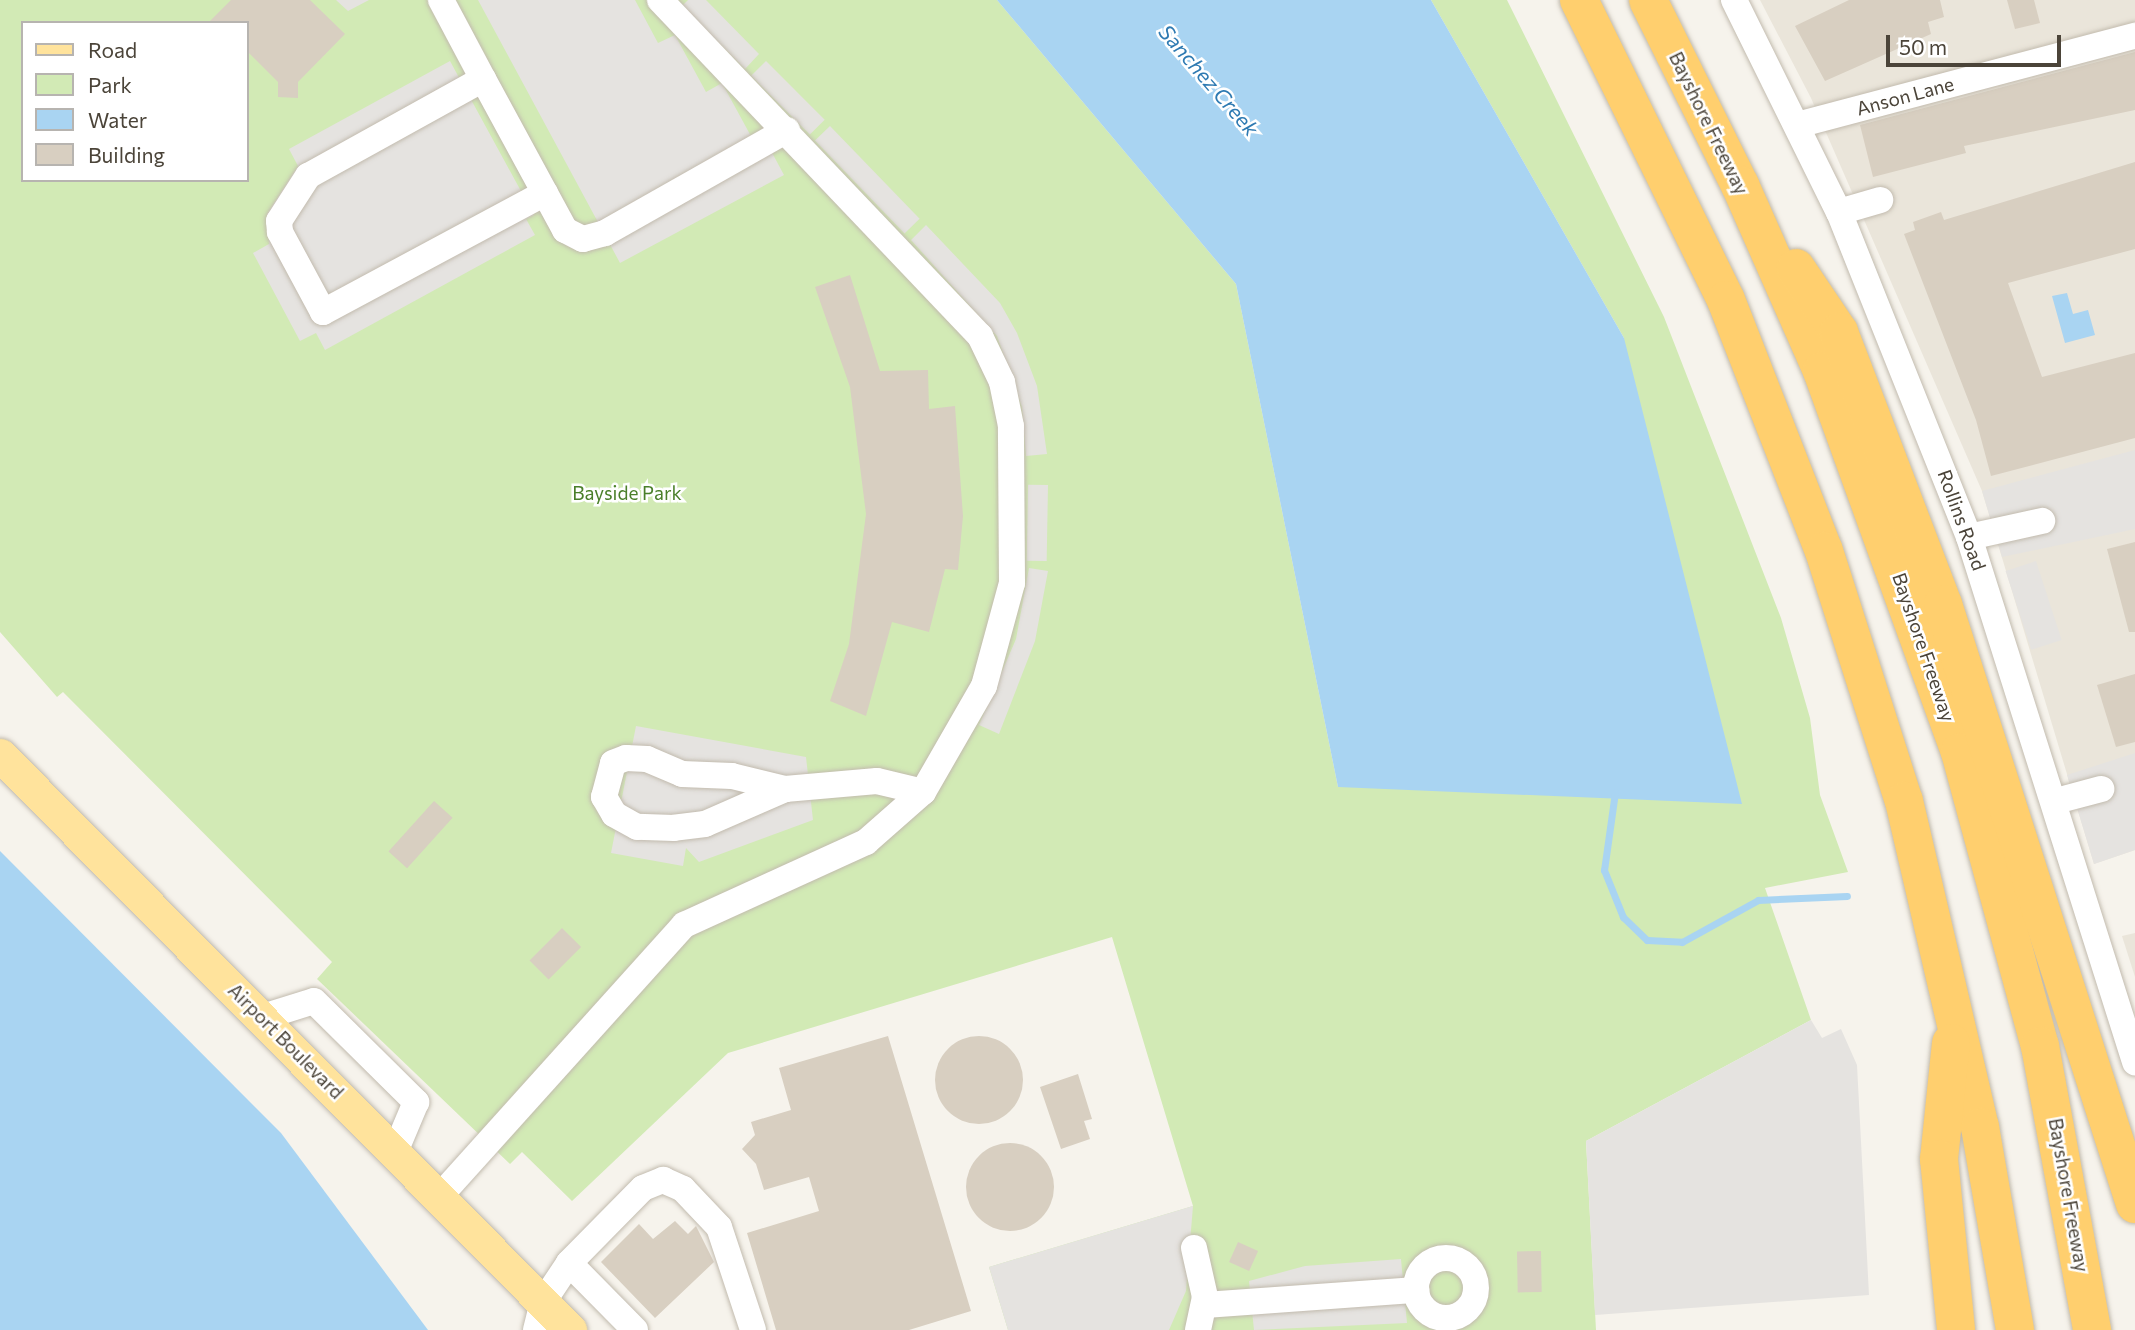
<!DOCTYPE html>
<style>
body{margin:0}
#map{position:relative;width:2135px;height:1330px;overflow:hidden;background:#f6f3ec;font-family:Commissioner,sans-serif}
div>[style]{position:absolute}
.residential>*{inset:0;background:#eae5da}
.green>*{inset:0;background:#d2eab5}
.parking>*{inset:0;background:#e5e3e0;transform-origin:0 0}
.water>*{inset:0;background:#a9d4f2}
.stream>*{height:7px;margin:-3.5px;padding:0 3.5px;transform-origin:3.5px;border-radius:3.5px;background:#a9d4f2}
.building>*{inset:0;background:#d8cfc1;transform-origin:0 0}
.round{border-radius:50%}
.roads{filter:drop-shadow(0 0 2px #c2bbae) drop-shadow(0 0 2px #c2bbae)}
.minor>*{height:26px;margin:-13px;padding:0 13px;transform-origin:13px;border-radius:13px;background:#fff}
.minor>.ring{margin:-13px;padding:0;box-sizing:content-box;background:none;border:26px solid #fff;border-radius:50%}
.major>*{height:33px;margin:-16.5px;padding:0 16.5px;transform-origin:16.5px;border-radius:16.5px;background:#ffe39c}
.highway>*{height:38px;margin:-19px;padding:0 19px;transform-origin:19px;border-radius:19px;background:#ffcf6e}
span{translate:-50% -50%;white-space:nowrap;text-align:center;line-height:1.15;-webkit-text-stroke:5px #fff;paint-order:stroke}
.street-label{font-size:19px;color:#4b4439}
.park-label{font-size:19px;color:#4a7f2a}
.water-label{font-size:21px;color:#2e7ab2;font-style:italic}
.legend{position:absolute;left:21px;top:21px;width:228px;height:161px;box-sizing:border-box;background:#fff;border:2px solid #b7b4b0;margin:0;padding:9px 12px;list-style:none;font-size:21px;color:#4b4439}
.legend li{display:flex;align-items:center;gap:14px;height:35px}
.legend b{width:35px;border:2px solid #b7b4b0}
.scale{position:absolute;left:1886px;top:35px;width:175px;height:32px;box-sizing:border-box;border:4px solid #4b4439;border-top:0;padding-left:9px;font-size:21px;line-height:24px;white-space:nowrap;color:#4b4439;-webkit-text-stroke:5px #fff;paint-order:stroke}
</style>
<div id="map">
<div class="residential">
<i style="clip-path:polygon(1760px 0,2135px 0,2135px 850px,2094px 864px,1982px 491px,1811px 98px)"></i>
<i style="clip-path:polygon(2135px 933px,2135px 977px,2122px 936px)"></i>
</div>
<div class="green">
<i style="clip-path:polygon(evenodd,0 0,997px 0,1236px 284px,1338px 787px,1624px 338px,1431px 0,1507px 0,1664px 317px,1781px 618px,1810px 718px,1820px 795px,1848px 872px,1765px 888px,1811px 1020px,1586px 1141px,1596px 1330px,1008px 1330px,989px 1267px,1193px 1206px,1112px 937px,728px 1053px,572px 1201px,522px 1152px,510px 1164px,317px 979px,332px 962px,63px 692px,57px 697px,0 632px,0 0,23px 23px,247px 23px,247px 180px,23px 180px,23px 23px)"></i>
</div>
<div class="parking">
<i style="clip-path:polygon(336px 0,369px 0,348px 11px)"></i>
<i style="clip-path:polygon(478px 0,635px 0,658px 43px,675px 35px,706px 92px,722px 83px,752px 138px,762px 134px,784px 175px,620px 263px)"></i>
<i style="clip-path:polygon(688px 0,706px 0,759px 54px,745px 69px,682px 6px)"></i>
<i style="clip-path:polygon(450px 61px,534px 215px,526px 219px,535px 235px,325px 350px,316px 333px,300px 341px,253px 253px,269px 244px,267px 214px,298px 166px,289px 149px)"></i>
<i style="left:766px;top:61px;width:83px;height:21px;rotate:45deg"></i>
<i style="left:830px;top:126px;width:129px;height:21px;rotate:46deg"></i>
<i style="clip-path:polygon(926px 225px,1000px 303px,1017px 333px,1037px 386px,1047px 454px,1026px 456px,1022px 407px,997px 336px,911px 240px)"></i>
<i style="clip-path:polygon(2135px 450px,2135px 529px,2002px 557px,1982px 491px)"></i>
<i style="left:1048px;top:485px;width:76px;height:20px;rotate:91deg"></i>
<i style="left:2036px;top:561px;width:83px;height:32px;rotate:72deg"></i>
<i style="clip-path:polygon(1029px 568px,1048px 571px,1035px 641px,999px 734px,979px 725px,1016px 639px)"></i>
<i style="clip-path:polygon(636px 726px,806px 757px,813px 820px,699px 862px,686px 848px,683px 866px,611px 853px)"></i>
<i style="clip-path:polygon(2135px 753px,2135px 850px,2094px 864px,2067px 775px)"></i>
<i style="clip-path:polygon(1811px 1020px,1822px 1038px,1841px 1029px,1857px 1065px,1869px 1295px,1595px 1315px,1586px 1141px)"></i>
<i style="clip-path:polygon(1193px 1206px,1186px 1291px,1169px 1330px,1008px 1330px,989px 1267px)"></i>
<i style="clip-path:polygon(1401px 1259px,1407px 1323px,1254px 1330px,1249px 1281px,1305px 1266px)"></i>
</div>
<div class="water">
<i style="clip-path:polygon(997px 0,1431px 0,1624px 338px,1742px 804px,1338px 787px,1236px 284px)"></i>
<i style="clip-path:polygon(2067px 293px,2073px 314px,2088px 310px,2095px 335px,2065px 343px,2052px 296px)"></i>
<i style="clip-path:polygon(0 851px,281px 1133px,428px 1330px,0 1330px)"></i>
</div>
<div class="stream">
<i style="left:1615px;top:792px;width:79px;rotate:98deg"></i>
<i style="left:1604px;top:870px;width:51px;rotate:68deg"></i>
<i style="left:1623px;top:917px;width:33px;rotate:44deg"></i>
<i style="left:1647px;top:940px;width:35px;rotate:3deg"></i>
<i style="left:1682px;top:942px;width:87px;rotate:-28.9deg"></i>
<i style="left:1758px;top:900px;width:89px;rotate:-2.6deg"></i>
</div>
<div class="building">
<i style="clip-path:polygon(231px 0,310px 0,345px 34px,298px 82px,298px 98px,278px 97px,278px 82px,247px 51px,247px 23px,208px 23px)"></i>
<i style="clip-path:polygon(1849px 0,1940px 0,1944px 17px,1928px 22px,1931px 34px,1825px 81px,1795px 26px)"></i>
<i style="clip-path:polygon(2007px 0,2034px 0,2040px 23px,2015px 29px)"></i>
<i style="clip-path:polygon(2135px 52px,2135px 110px,1964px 146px,1966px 153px,1873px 177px,1860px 125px)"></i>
<i style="clip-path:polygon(2135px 162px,2135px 249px,2008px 283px,2042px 377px,2135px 353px,2135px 438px,1991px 476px,1976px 420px,1904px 234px,1915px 230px,1913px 222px,1941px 212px,1944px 220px)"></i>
<i style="clip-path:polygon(850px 275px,880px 371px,928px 370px,929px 409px,955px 406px,963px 516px,958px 570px,945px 569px,929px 632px,892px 622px,866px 716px,830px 701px,849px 644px,866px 514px,850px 387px,815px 287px)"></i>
<i style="clip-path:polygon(2135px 542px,2135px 632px,2129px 632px,2107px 549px)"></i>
<i style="clip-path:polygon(2135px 674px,2135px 742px,2116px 747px,2097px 685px)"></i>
<i style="left:434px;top:801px;width:25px;height:68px;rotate:42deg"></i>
<i style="left:562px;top:928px;width:27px;height:46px;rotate:45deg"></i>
<i style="clip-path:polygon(888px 1036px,971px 1311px,909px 1330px,776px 1330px,747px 1233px,819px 1211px,809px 1177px,764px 1190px,756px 1164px,742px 1149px,755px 1135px,751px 1122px,791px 1110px,779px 1068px)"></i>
<i class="round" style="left:935px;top:1036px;width:88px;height:88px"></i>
<i style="clip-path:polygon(1078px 1074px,1092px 1119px,1084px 1121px,1090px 1139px,1061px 1149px,1040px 1087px)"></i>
<i class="round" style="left:966px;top:1143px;width:88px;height:88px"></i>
<i style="clip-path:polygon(675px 1221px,688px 1234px,696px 1226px,714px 1262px,655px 1318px,601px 1262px,639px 1224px,653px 1239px)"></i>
<i style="left:1238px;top:1242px;width:22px;height:22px;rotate:24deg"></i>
<i style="left:1541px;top:1251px;width:41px;height:24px;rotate:89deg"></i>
</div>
<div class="roads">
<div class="minor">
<i style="left:441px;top:0;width:89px;rotate:62deg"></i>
<i style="left:1734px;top:0;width:237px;rotate:63.7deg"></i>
<i style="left:1839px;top:212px;width:350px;rotate:68.2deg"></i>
<i style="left:1969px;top:537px;width:551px;rotate:72.45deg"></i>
<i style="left:1797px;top:125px;width:350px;rotate:-14.8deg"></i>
<i style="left:545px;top:193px;width:252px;rotate:151.8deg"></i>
<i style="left:323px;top:312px;width:91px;rotate:-118.3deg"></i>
<i style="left:280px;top:232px;width:11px;rotate:-95deg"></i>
<i style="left:279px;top:221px;width:54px;rotate:-57.2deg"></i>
<i style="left:308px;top:176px;width:200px;rotate:-29deg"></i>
<i style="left:483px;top:79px;width:172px;rotate:61.5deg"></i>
<i style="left:565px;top:230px;width:20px;rotate:27deg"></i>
<i style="left:583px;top:239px;width:23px;rotate:-15deg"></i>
<i style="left:605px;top:233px;width:209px;rotate:-29.5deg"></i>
<i style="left:1839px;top:212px;width:43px;rotate:-16.3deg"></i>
<i style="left:1969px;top:537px;width:75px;rotate:-12.4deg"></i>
<i style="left:785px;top:789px;width:87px;rotate:156.4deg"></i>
<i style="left:705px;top:824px;width:31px;rotate:173deg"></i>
<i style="left:674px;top:828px;width:37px;rotate:-178deg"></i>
<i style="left:637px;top:827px;width:26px;rotate:-151deg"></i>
<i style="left:614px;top:814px;width:20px;rotate:-120deg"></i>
<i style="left:604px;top:797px;width:35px;rotate:-75deg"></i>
<i style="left:613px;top:763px;width:14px;rotate:-21deg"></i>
<i style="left:626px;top:758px;width:21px;rotate:3deg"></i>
<i style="left:647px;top:759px;width:38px;rotate:23deg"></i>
<i style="left:682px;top:774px;width:50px;rotate:2.3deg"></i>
<i style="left:732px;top:776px;width:55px;rotate:13.8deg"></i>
<i style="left:785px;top:789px;width:92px;rotate:-5deg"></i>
<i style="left:877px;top:781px;width:47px;rotate:13.4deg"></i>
<i style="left:2056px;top:801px;width:47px;rotate:-14.9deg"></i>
<i style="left:263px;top:1017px;width:53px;rotate:-17.4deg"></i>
<i style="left:314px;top:1001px;width:144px;rotate:44.7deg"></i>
<i style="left:416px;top:1102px;width:54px;rotate:112.8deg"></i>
<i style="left:440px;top:1196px;width:365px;rotate:-48deg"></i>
<i style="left:684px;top:925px;width:200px;rotate:-24.5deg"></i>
<i style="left:866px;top:842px;width:76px;rotate:-41.3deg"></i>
<i style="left:923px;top:792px;width:122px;rotate:-60.1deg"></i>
<i style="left:984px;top:686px;width:107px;rotate:-74.8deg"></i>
<i style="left:1012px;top:583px;width:157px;rotate:-90.4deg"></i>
<i style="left:1011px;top:426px;width:45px;rotate:-101.6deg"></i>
<i style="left:1002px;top:382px;width:51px;rotate:-115.6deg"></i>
<i style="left:980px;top:336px;width:464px;rotate:-133.6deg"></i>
<i style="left:1194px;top:1248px;width:50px;rotate:77.3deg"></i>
<i style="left:1205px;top:1297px;width:34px;rotate:102deg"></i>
<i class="ring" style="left:1416px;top:1258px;width:34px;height:34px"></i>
<i style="left:569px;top:1263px;width:94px;rotate:45.4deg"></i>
<i style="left:1205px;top:1305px;width:212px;rotate:-4.1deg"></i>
<i style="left:536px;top:1330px;width:29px;rotate:-76deg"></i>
<i style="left:543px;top:1302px;width:47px;rotate:-56.3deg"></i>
<i style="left:569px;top:1263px;width:105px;rotate:-45.4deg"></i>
<i style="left:643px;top:1188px;width:22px;rotate:-22deg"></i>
<i style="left:663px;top:1180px;width:22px;rotate:24deg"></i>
<i style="left:683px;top:1189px;width:52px;rotate:46.5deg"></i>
<i style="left:719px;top:1227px;width:108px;rotate:71.7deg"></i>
</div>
<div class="major">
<i style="left:0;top:755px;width:810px;rotate:45.25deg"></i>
</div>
<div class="highway">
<i style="left:1579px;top:0;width:334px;rotate:63.9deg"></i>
<i style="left:1726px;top:300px;width:269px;rotate:68.7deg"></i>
<i style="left:1824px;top:551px;width:262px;rotate:72.3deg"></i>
<i style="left:1904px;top:801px;width:335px;rotate:76.9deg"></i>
<i style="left:1980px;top:1127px;width:206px;rotate:80.2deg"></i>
<i style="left:1648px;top:0;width:207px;rotate:63.6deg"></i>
<i style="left:1740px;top:185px;width:203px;rotate:66.2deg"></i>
<i style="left:1822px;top:371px;width:405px;rotate:70.1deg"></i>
<i style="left:1960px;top:752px;width:305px;rotate:74.8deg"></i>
<i style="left:2040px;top:1046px;width:289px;rotate:79.6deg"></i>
<i style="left:1796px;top:268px;width:77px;rotate:56.1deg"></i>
<i style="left:1839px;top:332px;width:291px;rotate:69.1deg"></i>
<i style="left:1943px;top:604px;width:630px;rotate:72.26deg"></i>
<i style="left:1951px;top:1043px;width:117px;rotate:95.9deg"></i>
<i style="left:1939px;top:1159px;width:172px;rotate:84.3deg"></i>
</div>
</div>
<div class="street-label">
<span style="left:1905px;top:96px;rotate:-15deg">Anson Lane</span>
<span style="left:1709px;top:123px;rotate:64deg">Bayshore Freeway</span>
<span style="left:1962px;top:520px;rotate:70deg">Rollins Road</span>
<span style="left:1924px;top:647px;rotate:71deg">Bayshore Freeway</span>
<span style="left:286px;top:1041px;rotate:45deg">Airport Boulevard</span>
<span style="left:2069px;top:1195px;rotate:80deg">Bayshore Freeway</span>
</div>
<div class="park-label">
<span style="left:627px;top:493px">Bayside Park</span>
</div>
<div class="water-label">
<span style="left:1209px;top:80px;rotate:49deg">Sanchez Creek</span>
</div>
<ul class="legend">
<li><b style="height:9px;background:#ffe39c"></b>Road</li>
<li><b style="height:19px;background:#d2eab5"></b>Park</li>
<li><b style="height:19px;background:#a9d4f2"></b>Water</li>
<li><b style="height:19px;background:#d8cfc1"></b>Building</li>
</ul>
<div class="scale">50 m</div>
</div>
